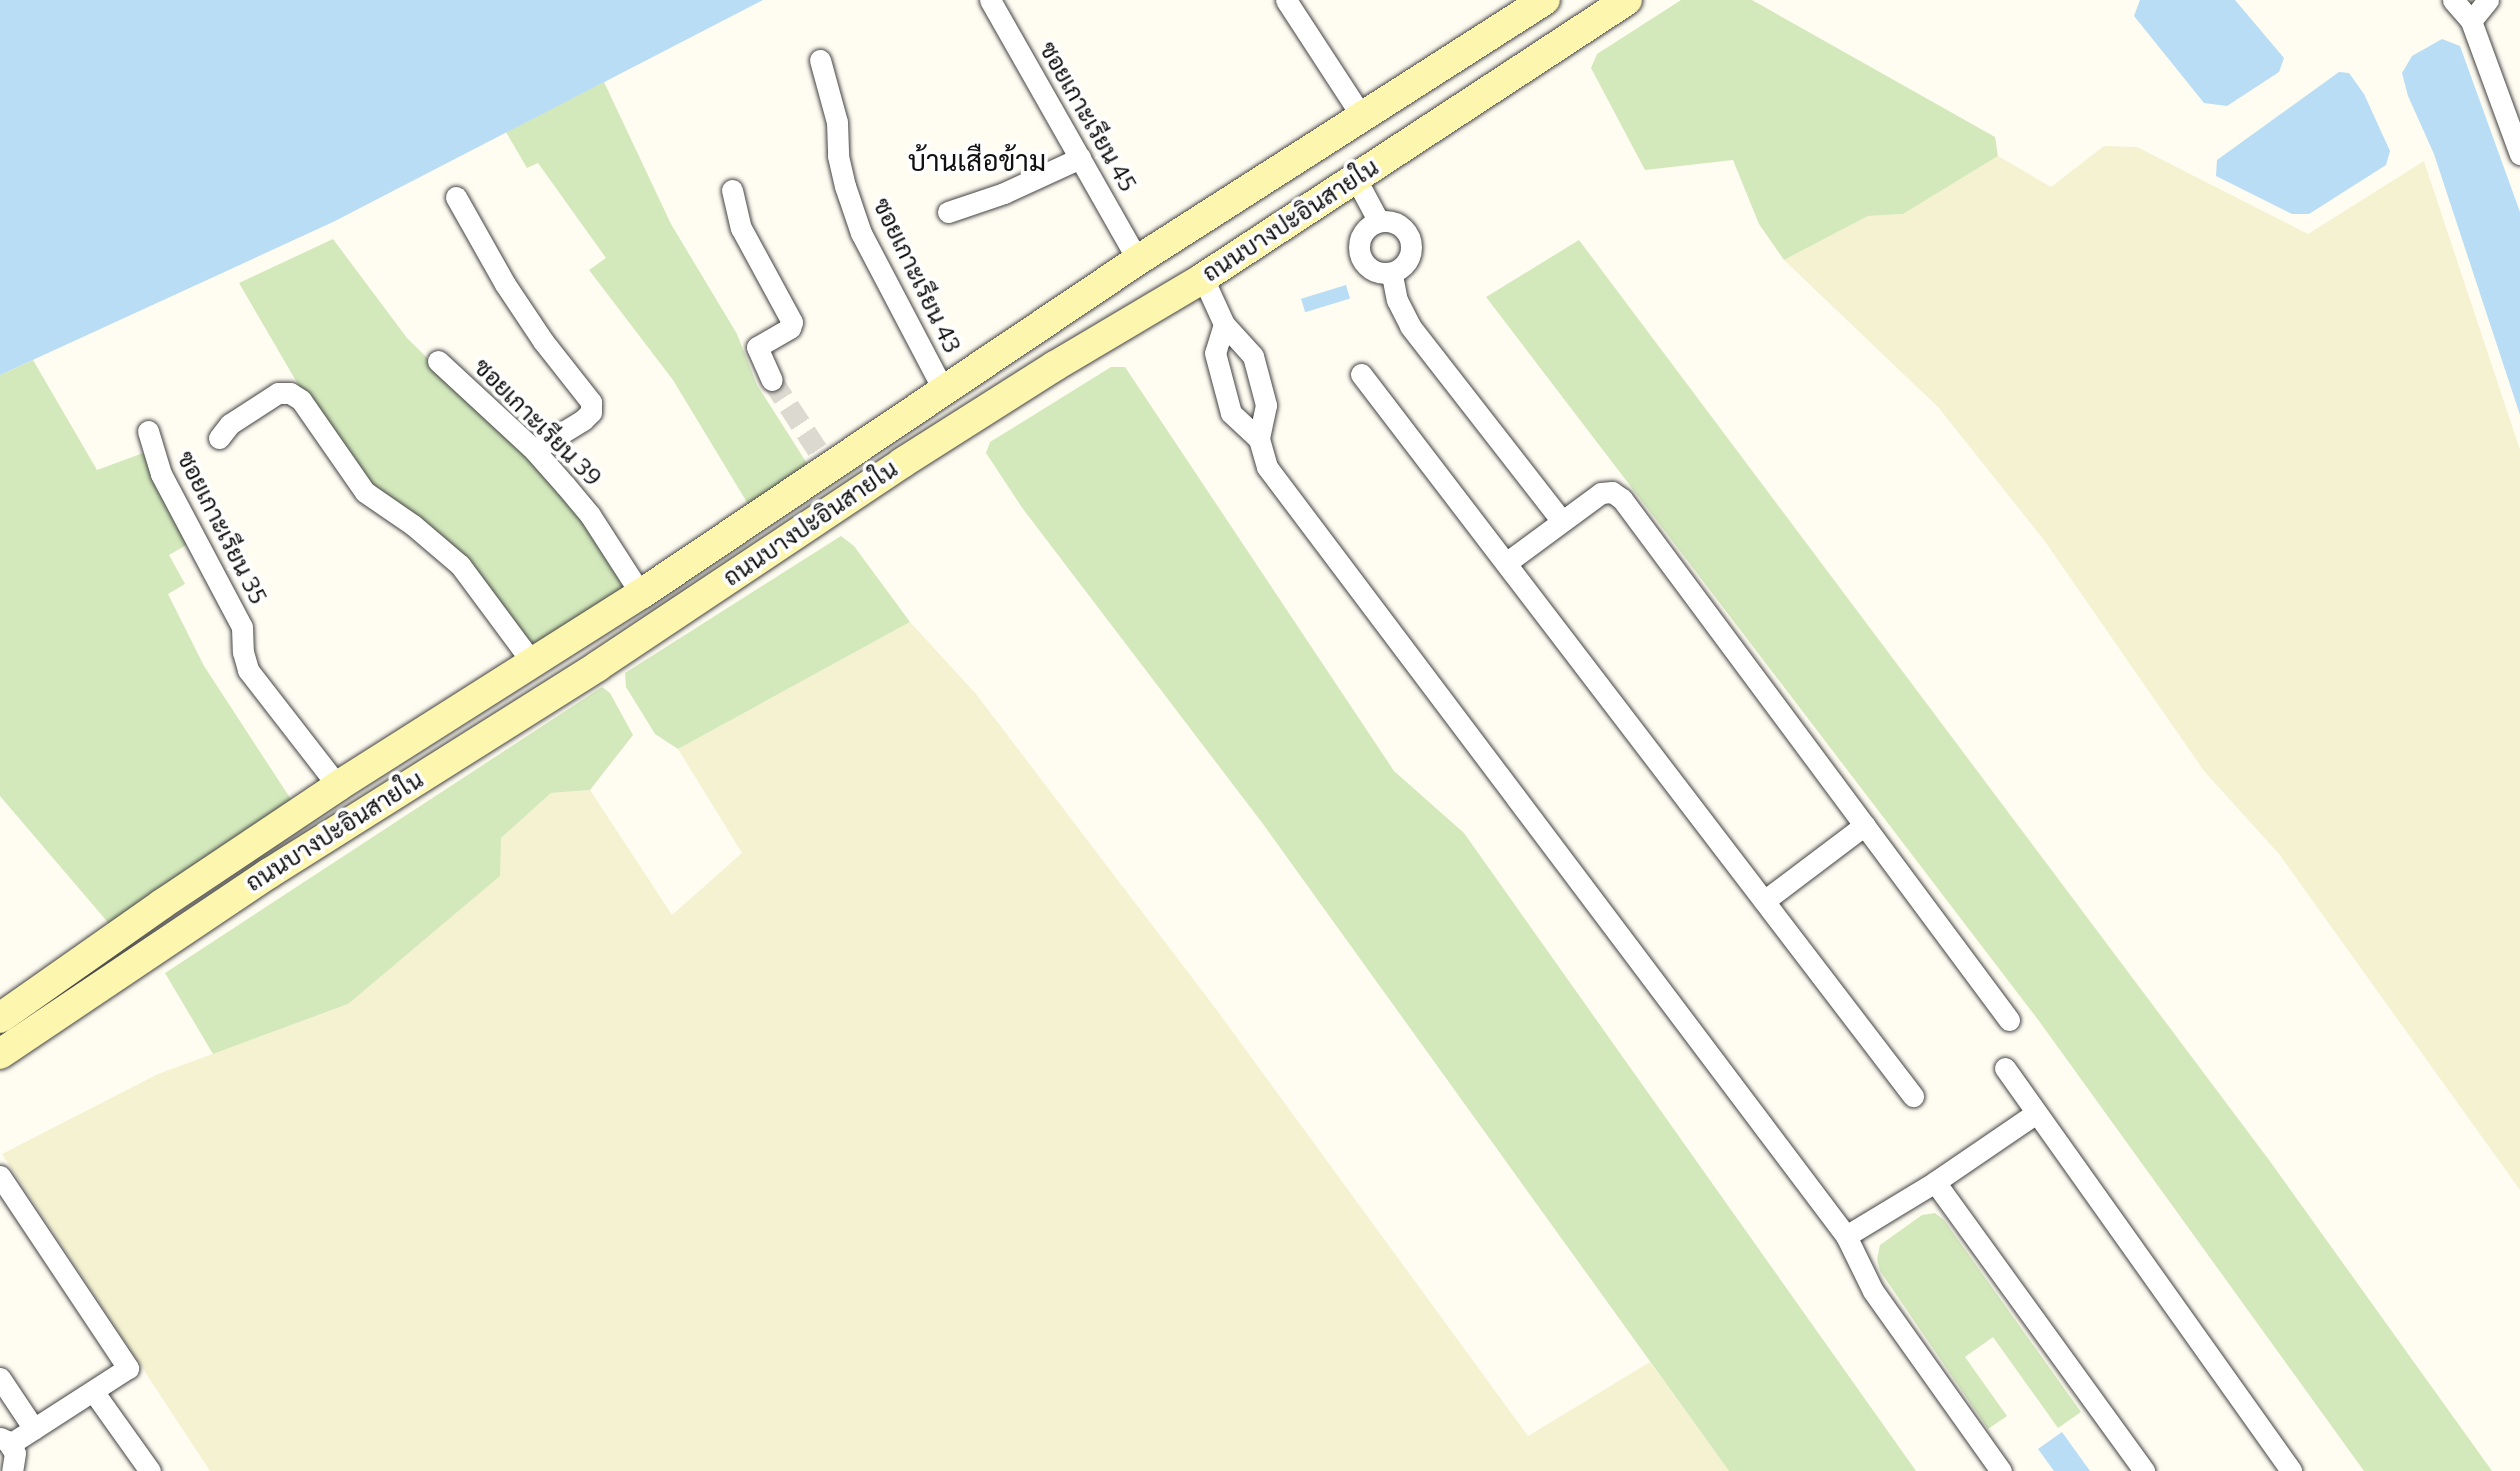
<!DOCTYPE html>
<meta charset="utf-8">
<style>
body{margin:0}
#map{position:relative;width:2520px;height:1471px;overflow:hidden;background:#fffcf2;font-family:Bitter,Sarabun,serif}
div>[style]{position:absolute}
.farmland>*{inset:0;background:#f5f2d2}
.green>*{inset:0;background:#d3e9bc}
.water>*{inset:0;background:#b8ddf5;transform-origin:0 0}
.street-tunnel>*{height:21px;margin-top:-10.5px;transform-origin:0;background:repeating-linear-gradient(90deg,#dbd9d0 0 21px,transparent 0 31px)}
.roads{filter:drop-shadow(0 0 2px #434343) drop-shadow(0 0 2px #434343)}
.street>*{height:21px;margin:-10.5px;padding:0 10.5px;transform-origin:10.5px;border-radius:10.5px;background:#fff}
.street>.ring{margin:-10.5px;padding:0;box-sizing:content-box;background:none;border:21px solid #fff;border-radius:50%}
.secondary>*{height:30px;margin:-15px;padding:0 15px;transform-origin:15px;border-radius:15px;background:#fdf6af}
span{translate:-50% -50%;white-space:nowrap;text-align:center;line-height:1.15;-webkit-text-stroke:7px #fff;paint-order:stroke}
.street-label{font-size:24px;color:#101010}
.quarter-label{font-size:28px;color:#101010}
</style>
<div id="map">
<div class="farmland">
<i style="clip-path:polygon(2104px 146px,2137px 147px,2308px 234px,2424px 161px,2520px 450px,2520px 1190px,2279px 854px,2204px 771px,2044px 540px,1938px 407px,1784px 260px,1868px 216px,1903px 214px,1998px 156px,2051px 187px)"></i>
<i style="clip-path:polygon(910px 622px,976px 694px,1216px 1009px,1528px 1436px,1650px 1362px,1729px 1471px,210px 1471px,2px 1154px,158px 1074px,348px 1004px,500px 839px,551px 793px,590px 790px,672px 915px,742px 853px,678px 749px)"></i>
</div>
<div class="green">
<i style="clip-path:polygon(1681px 0,1752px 0,1995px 137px,1998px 156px,1903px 214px,1868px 216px,1784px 260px,1759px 224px,1733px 160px,1645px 170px,1591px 68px,1597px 54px)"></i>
<i style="clip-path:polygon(604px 82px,671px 224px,737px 334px,757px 385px,808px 465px,748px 504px,673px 380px,589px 270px,606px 258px,538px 163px,527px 168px,506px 132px)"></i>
<i style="clip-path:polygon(333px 239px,407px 338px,580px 509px,626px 591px,537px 648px,530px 645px,373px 489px,303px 393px,239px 283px)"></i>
<i style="clip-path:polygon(1579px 240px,2269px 1160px,2492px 1471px,2364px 1471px,2039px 1021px,1486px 297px)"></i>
<i style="clip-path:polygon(33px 360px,97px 470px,143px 453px,188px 544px,169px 555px,185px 584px,168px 594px,204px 666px,294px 804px,111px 926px,0 796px,0 375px)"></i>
<i style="clip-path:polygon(1111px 367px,1125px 367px,1394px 771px,1464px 833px,1916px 1471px,1729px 1471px,1263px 824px,1023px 509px,986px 453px,990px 442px)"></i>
<i style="clip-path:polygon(841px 536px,854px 546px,910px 622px,678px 749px,655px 734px,626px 687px,625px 673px)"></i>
<i style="clip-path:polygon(602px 687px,610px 693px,633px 735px,590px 790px,551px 793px,501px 838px,500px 876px,348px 1004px,213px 1054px,165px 973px)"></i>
<i style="clip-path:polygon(1935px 1213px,1944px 1220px,2081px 1412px,2058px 1428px,1993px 1337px,1965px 1357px,2007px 1416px,1988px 1429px,1880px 1271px,1877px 1259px,1880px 1245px,1922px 1215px)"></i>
</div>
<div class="water">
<i style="clip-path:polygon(0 0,763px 0,333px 222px,0 375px)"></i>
<i style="clip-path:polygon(2140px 0,2235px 0,2284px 58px,2279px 72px,2227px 106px,2204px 103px,2134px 16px)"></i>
<i style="clip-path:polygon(2442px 39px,2460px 46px,2520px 212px,2520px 415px,2434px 154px,2408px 96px,2402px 73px,2412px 56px)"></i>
<i style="clip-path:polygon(2339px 72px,2349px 73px,2364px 94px,2390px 151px,2386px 165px,2309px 214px,2292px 214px,2216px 176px,2217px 160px)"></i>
<i style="left:1346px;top:285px;width:14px;height:47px;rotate:73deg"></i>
<i style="clip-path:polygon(2062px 1432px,2090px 1471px,2054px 1471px,2038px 1449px)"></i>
</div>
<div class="street-tunnel">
<i style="left:772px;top:380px;width:86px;rotate:56.9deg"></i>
</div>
<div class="roads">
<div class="street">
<i style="left:990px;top:0;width:299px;rotate:60.4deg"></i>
<i style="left:1286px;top:0;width:141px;rotate:56.9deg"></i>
<i style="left:2453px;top:0;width:28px;rotate:49deg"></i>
<i style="left:2471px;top:21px;width:142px;rotate:69.8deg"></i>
<i style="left:2471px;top:21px;width:27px;rotate:-51deg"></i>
<i style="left:820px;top:60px;width:64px;rotate:74.7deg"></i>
<i style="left:837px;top:122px;width:34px;rotate:88deg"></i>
<i style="left:838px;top:156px;width:31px;rotate:77deg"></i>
<i style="left:845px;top:186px;width:50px;rotate:71.2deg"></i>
<i style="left:861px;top:233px;width:178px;rotate:62.3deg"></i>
<i style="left:1356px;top:179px;width:47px;rotate:61.8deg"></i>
<i style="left:732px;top:190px;width:39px;rotate:77deg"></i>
<i style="left:741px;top:228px;width:107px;rotate:61.5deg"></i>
<i style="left:792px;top:322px;width:6px;rotate:108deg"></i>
<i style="left:790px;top:328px;width:38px;rotate:150deg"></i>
<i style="left:757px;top:347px;width:36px;rotate:66deg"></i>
<i style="left:456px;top:197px;width:100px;rotate:60.6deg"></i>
<i style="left:505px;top:284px;width:69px;rotate:56.3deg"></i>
<i style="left:543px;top:341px;width:78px;rotate:51.8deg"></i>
<i style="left:591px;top:402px;width:10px;rotate:90deg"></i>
<i style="left:591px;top:412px;width:11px;rotate:135deg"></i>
<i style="left:583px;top:420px;width:57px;rotate:148.5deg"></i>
<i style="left:948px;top:212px;width:59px;rotate:-18.7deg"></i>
<i style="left:1004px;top:193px;width:84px;rotate:-24.7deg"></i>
<i class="ring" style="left:1359px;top:221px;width:31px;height:31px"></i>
<i style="left:1392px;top:275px;width:25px;rotate:79deg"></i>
<i style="left:1397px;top:300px;width:29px;rotate:63deg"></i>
<i style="left:1410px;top:326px;width:247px;rotate:52.1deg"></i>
<i style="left:1203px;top:278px;width:51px;rotate:65.5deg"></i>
<i style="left:1224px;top:324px;width:43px;rotate:47.8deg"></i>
<i style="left:1253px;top:356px;width:51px;rotate:75.1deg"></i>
<i style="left:1266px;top:405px;width:35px;rotate:102deg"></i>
<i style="left:1259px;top:439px;width:29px;rotate:74deg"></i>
<i style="left:1267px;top:467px;width:963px;rotate:53.02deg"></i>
<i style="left:1224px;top:324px;width:30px;rotate:107deg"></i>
<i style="left:1215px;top:353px;width:62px;rotate:75.1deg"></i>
<i style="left:1231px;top:413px;width:38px;rotate:43deg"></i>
<i style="left:438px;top:361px;width:131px;rotate:42.8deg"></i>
<i style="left:534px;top:450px;width:47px;rotate:48.5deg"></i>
<i style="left:565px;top:485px;width:39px;rotate:50deg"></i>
<i style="left:590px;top:515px;width:94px;rotate:57.2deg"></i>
<i style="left:1361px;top:374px;width:909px;rotate:52.6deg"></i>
<i style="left:148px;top:431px;width:45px;rotate:73.2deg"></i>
<i style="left:161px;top:474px;width:173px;rotate:62.1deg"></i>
<i style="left:242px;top:627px;width:25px;rotate:88deg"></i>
<i style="left:243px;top:652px;width:19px;rotate:74deg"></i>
<i style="left:248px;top:670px;width:147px;rotate:52.2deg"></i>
<i style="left:219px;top:438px;width:18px;rotate:-52deg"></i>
<i style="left:230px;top:424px;width:57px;rotate:-32.9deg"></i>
<i style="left:278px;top:393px;width:12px"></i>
<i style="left:290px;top:393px;width:13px;rotate:32deg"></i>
<i style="left:301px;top:400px;width:112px;rotate:55.2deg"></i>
<i style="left:365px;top:492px;width:58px;rotate:34.5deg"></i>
<i style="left:413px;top:525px;width:62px;rotate:40.4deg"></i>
<i style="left:460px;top:565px;width:121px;rotate:53.4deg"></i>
<i style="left:1506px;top:563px;width:118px;rotate:-36.4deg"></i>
<i style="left:1601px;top:493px;width:11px;rotate:-5deg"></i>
<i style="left:1612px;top:492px;width:12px;rotate:35deg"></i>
<i style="left:1622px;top:499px;width:649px;rotate:53.39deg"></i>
<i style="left:1764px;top:901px;width:126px;rotate:-37deg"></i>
<i style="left:2005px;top:1068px;width:494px;rotate:54.6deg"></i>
<i style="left:0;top:1176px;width:231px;rotate:56.3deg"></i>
<i style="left:128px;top:1368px;width:140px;rotate:147.2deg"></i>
<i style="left:1935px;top:1182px;width:357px;rotate:54.1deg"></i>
<i style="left:0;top:1378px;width:61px;rotate:56.3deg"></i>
<i style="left:93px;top:1391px;width:98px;rotate:54.5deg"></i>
<i style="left:0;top:1438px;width:8px;rotate:23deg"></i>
<i style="left:7px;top:1441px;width:14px;rotate:56deg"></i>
<i style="left:15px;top:1453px;width:18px;rotate:99deg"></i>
<i style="left:2001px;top:1471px;width:221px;rotate:-125.4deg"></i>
<i style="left:1873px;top:1291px;width:61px;rotate:-116.1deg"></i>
<i style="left:1846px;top:1236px;width:104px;rotate:-31.2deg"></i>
<i style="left:1935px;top:1182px;width:122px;rotate:-34.3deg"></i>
</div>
<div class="secondary">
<i style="left:0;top:1018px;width:198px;rotate:-35.1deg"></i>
<i style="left:162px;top:904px;width:212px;rotate:-33.8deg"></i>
<i style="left:338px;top:786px;width:359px;rotate:-32.4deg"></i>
<i style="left:641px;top:594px;width:599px;rotate:-33.9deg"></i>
<i style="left:1138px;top:260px;width:483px;rotate:-32.6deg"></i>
<i style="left:0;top:1054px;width:323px;rotate:-33.9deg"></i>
<i style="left:268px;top:874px;width:390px;rotate:-32.2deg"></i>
<i style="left:598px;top:666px;width:366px;rotate:-33.7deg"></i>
<i style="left:902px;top:463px;width:181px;rotate:-32.4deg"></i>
<i style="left:1055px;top:366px;width:172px;rotate:-30.7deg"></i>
<i style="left:1203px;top:278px;width:507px;rotate:-33.25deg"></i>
</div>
</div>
<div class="street-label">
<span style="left:1087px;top:117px;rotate:60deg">ซอยเกาะเรียน 45</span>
<span style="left:1291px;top:221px;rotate:-33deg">ถนนบางปะอินสายใน</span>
<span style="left:916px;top:276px;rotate:64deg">ซอยเกาะเรียน 43</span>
<span style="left:537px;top:423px;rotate:45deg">ซอยเกาะเรียน 39</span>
<span style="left:811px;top:524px;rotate:-34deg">ถนนบางปะอินสายใน</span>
<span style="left:221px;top:528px;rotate:63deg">ซอยเกาะเรียน 35</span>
<span style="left:335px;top:832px;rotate:-32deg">ถนนบางปะอินสายใน</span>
</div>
<div class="quarter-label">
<span style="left:977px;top:162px">บ้านเสือข้าม</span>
</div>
</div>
